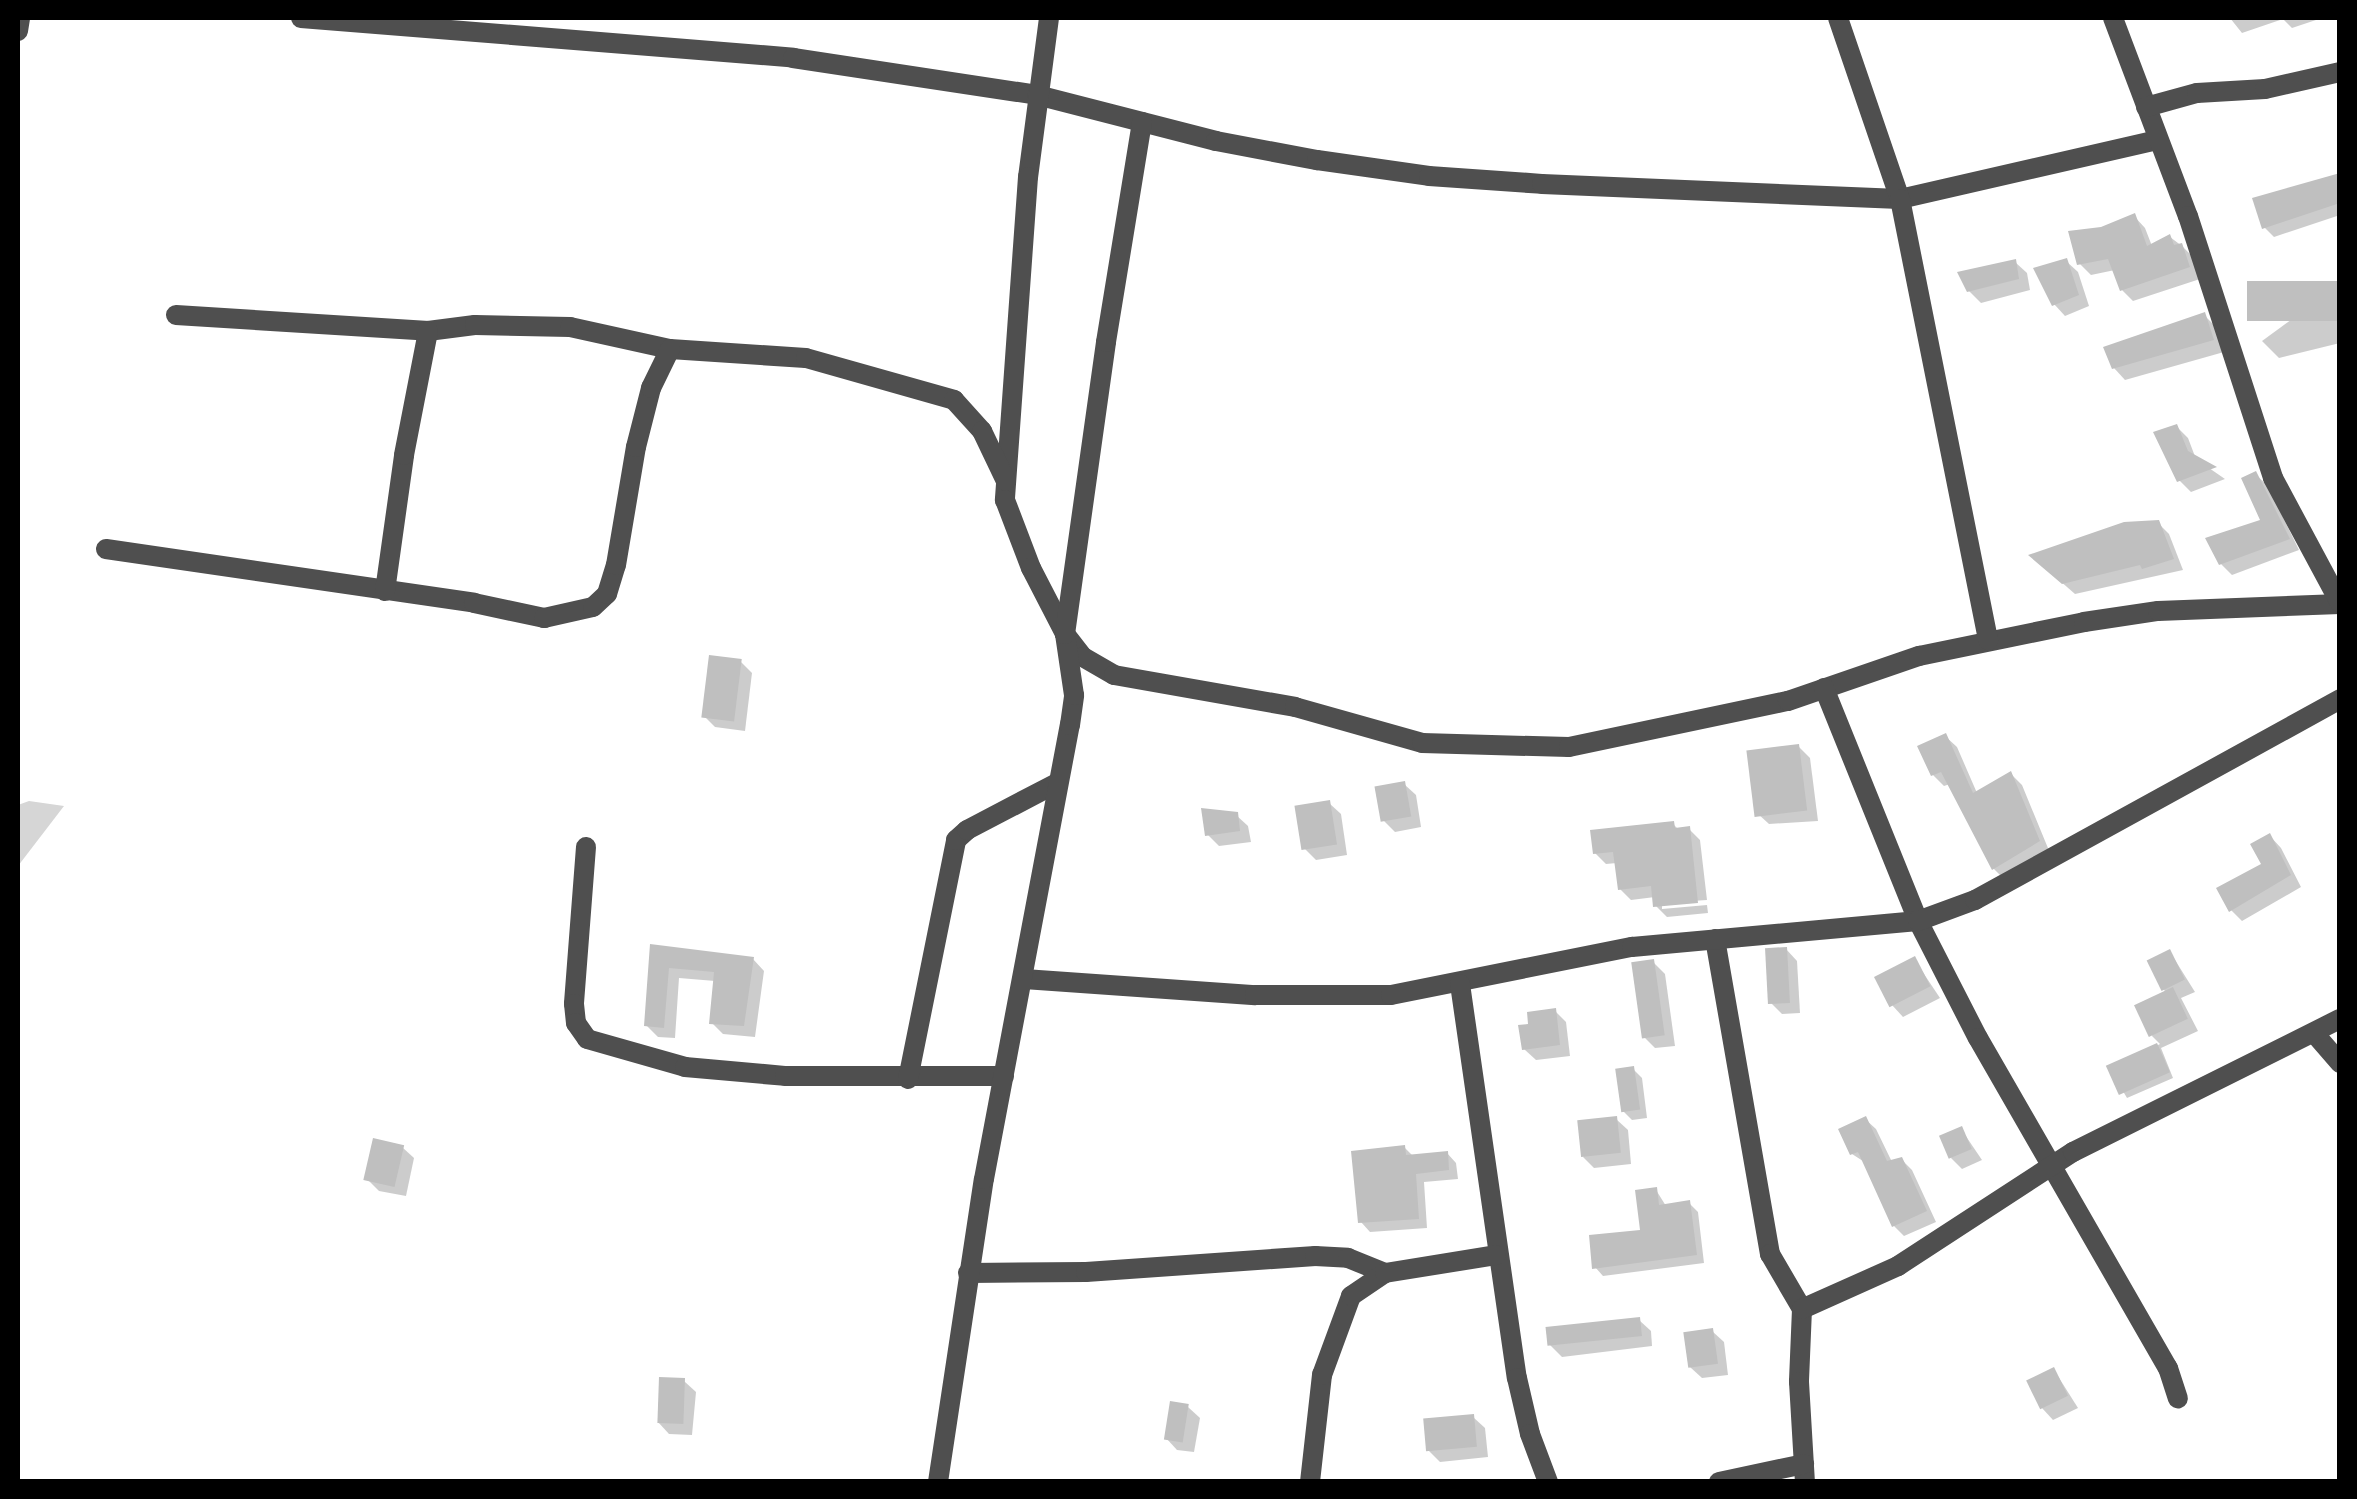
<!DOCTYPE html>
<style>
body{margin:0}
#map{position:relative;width:2357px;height:1499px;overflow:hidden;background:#fff;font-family:"Open Sans",sans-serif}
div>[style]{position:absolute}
.green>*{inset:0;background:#d6d6d6}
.shadow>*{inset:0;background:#0003}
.building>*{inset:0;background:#bfbfbf;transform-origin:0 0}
.street>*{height:20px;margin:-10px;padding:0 10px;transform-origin:10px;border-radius:10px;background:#4f4f4f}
span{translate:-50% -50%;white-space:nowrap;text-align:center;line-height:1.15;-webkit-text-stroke:10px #fff;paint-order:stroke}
.frame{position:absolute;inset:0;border:20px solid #000;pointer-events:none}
</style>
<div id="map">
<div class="green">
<i style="clip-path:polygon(29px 801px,64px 806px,18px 866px,18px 805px)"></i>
</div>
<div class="shadow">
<i style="clip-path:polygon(2230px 18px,2322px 18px,2292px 28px,2283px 19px,2242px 33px)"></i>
<i style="clip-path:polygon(2340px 175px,2340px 215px,2274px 237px,2264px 227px)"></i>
<i style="clip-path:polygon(2134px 216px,2145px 228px,2152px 246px,2170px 237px,2182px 246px,2193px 257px,2200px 279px,2133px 301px,2122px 290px,2115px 270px,2091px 275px,2080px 264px)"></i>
<i style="clip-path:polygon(2066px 261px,2078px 272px,2089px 306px,2065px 316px,2054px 304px)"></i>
<i style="clip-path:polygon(2015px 262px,2027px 273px,2030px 290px,1981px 303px,1969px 291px)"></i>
<i style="clip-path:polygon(2340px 284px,2340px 343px,2279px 358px,2262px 341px)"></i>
<i style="clip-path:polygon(2204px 315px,2215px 326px,2224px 352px,2125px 380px,2114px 368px)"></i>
<i style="clip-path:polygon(2177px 427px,2188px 438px,2196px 459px,2225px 479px,2191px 492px,2179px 480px)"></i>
<i style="clip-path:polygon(2255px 474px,2267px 485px,2299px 550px,2232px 575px,2221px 564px,2263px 522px)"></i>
<i style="clip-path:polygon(2158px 523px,2169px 534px,2183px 570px,2075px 594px,2043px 566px)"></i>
<i style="clip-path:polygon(741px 662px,752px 673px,745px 731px,715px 727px,704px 716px)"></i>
<i style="clip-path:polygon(1945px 736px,1957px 747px,1977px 793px,2011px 774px,2022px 785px,2050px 853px,2005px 880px,1994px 869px,1950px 784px,1944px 786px,1933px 775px)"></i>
<i style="clip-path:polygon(1798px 746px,1810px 758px,1818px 821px,1769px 824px,1757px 813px)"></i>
<i style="clip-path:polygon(1404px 784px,1416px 795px,1421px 827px,1395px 832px,1383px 820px)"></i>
<i style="clip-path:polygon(1329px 803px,1341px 814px,1347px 855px,1316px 860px,1305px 849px)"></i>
<i style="clip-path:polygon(1236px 815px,1248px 826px,1251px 842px,1219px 846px,1208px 835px)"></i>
<i style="clip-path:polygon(1673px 824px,1679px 830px,1689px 829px,1700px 840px,1707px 900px,1662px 903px,1662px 909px,1707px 905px,1708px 913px,1667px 917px,1656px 906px,1655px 897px,1631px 900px,1620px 889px,1617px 863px,1606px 864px,1595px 853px)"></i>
<i style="clip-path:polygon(2270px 836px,2281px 848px,2301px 887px,2242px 921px,2231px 910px,2264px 865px)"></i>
<i style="clip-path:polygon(653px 947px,753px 959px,764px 971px,755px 1037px,723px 1034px,712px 1023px,715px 981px,679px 978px,675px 1038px,658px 1037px,647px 1026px)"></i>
<i style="clip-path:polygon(1786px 949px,1797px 961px,1800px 1013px,1782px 1014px,1771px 1003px)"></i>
<i style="clip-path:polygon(2170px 952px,2195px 992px,2181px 998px,2198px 1031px,2161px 1048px,2173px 1078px,2127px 1098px,2110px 1069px,2160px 1044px,2152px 1036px,2167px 993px,2164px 990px)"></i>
<i style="clip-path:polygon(1914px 959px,1940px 998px,1903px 1017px,1892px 1005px)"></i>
<i style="clip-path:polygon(1653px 962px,1665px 974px,1675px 1046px,1655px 1048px,1644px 1037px)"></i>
<i style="clip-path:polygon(1555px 1011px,1566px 1022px,1570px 1056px,1536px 1060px,1524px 1049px,1531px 1026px)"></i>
<i style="clip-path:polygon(1633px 1069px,1642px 1078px,1647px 1118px,1632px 1120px,1623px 1111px)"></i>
<i style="clip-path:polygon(1616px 1119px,1628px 1130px,1631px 1164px,1594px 1168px,1583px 1157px)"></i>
<i style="clip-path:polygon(1865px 1119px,1876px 1129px,1892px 1162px,1901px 1159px,1912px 1170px,1936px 1222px,1904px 1236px,1894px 1226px,1866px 1163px,1852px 1154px)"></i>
<i style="clip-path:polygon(1961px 1129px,1982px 1160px,1962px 1169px,1951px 1158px)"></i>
<i style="clip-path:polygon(402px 1147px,414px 1158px,406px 1196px,379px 1191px,367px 1179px)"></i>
<i style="clip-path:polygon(1404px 1147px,1414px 1157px,1447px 1153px,1456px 1163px,1458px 1179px,1424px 1182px,1427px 1228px,1370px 1232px,1361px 1222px)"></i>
<i style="clip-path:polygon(1656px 1190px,1666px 1206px,1689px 1203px,1698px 1212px,1704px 1263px,1603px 1276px,1595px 1267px,1642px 1232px)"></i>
<i style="clip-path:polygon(1639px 1320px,1651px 1331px,1652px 1346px,1562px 1357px,1550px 1345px)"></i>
<i style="clip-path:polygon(1712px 1331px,1724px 1342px,1728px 1375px,1702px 1378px,1690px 1367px)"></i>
<i style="clip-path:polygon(2054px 1370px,2078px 1408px,2053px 1420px,2042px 1408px)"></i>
<i style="clip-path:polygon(684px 1381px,696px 1392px,692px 1435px,669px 1434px,658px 1422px)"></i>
<i style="clip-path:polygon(1188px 1407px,1200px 1418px,1194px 1452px,1177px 1450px,1166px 1438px)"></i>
<i style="clip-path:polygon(1473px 1417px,1485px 1428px,1488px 1457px,1440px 1462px,1429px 1451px)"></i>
</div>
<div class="building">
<i style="clip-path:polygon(2340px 173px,2340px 203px,2262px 229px,2252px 198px)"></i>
<i style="clip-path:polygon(2135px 213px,2147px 246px,2170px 234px,2174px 245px,2182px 243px,2190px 267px,2120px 291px,2108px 259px,2077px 265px,2068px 231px,2101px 227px)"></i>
<i style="clip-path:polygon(2067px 258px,2079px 295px,2052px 306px,2033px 268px)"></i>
<i style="clip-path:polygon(2016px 259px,2019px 279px,1967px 292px,1957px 272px)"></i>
<i style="left:2340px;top:281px;width:40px;height:93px;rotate:90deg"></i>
<i style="clip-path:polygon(2205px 312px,2214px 340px,2112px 369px,2103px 347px)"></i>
<i style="clip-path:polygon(2177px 424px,2188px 451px,2217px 467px,2177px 482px,2153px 432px)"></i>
<i style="clip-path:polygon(2256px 471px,2290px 539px,2219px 565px,2205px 538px,2260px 520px,2241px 478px)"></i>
<i style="clip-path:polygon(2159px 520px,2174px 559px,2142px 569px,2140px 565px,2062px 584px,2028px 555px,2124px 522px)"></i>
<i style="left:709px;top:655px;width:33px;height:63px;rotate:7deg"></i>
<i style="clip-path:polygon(1946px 733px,1973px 793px,2011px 771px,2040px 841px,1992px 870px,1941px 772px,1931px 776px,1917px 746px)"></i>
<i style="left:1799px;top:744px;width:67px;height:53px;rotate:83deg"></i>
<i style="left:1405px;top:781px;width:36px;height:31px;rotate:80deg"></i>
<i style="left:1330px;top:800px;width:45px;height:36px;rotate:81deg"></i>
<i style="clip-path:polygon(1201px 808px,1238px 812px,1240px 831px,1205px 836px)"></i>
<i style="clip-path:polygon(1674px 821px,1675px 828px,1690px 826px,1698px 903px,1653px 907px,1651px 886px,1618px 890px,1613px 852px,1593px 854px,1590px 830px)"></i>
<i style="clip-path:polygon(2270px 833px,2291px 875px,2229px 912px,2216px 888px,2261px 864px,2250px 844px)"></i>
<i style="clip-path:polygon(650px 944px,754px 957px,744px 1026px,709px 1024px,714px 972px,669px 968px,664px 1028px,644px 1026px)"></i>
<i style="left:1787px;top:947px;width:56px;height:22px;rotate:87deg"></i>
<i style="left:2170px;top:949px;width:34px;height:26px;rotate:64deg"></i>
<i style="left:1915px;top:956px;width:34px;height:46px;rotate:63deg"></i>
<i style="left:1654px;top:959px;width:77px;height:23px;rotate:82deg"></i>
<i style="left:2173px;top:987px;width:35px;height:43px;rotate:65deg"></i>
<i style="clip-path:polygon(1556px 1008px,1560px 1045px,1522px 1050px,1518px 1025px,1528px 1024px,1527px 1012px)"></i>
<i style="left:2157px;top:1043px;width:32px;height:56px;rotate:66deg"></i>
<i style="left:1634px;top:1066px;width:44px;height:19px;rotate:82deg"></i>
<i style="left:1617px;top:1116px;width:37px;height:40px;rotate:84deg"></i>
<i style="clip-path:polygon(1866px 1116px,1887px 1161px,1902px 1157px,1927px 1211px,1892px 1227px,1858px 1152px,1850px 1155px,1838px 1129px)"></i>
<i style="left:1962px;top:1126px;width:25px;height:25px;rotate:67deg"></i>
<i style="left:373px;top:1138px;width:32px;height:43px;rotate:13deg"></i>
<i style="clip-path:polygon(1405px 1145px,1406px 1155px,1448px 1151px,1449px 1170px,1416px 1174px,1419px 1219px,1358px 1223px,1351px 1151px)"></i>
<i style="clip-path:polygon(1657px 1187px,1659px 1205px,1690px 1200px,1697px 1255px,1592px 1269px,1589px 1235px,1640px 1230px,1635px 1190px)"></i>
<i style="left:1640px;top:1317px;width:19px;height:95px;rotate:84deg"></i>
<i style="left:1713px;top:1328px;width:36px;height:30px;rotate:82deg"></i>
<i style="left:2054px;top:1367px;width:32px;height:31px;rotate:64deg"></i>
<i style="left:659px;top:1377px;width:26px;height:46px;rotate:2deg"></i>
<i style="left:1170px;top:1401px;width:19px;height:39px;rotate:9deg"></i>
<i style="left:1474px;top:1414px;width:33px;height:51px;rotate:85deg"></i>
</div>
<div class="street">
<i style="left:301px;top:18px;width:494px;rotate:4.6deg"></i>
<i style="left:793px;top:58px;width:247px;rotate:8.6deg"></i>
<i style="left:1037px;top:95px;width:185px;rotate:14.4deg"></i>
<i style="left:1216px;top:141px;width:103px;rotate:10.7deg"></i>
<i style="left:1317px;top:160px;width:113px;rotate:8.1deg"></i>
<i style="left:1429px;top:176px;width:113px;rotate:4deg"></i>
<i style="left:1542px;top:184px;width:358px;rotate:2.4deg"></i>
<i style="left:1900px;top:199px;width:264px;rotate:-12.9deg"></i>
<i style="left:1049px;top:18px;width:160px;rotate:97.5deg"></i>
<i style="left:1028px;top:177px;width:324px;rotate:94.1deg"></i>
<i style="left:1005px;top:500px;width:73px;rotate:69.1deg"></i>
<i style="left:1031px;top:568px;width:74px;rotate:62.7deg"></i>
<i style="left:1065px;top:634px;width:29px;rotate:52deg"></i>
<i style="left:1083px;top:657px;width:36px;rotate:30deg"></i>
<i style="left:1114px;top:675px;width:184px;rotate:10deg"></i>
<i style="left:1295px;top:707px;width:132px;rotate:15.8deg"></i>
<i style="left:1422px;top:743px;width:147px;rotate:1.6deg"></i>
<i style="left:1569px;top:747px;width:224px;rotate:-11.9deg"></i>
<i style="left:1788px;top:701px;width:139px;rotate:-19deg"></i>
<i style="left:1919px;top:656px;width:168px;rotate:-11.6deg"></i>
<i style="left:2084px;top:622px;width:75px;rotate:-8.5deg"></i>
<i style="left:2158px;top:611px;width:182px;rotate:-2.2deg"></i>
<i style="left:1838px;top:18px;width:191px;rotate:71.1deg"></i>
<i style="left:1900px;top:199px;width:450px;rotate:78.7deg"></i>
<i style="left:2113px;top:18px;width:212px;rotate:69.3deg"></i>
<i style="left:2188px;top:216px;width:275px;rotate:72deg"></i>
<i style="left:2273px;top:478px;width:142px;rotate:61.8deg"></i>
<i style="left:18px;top:31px;width:13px;rotate:-81deg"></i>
<i style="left:2146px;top:107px;width:53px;rotate:-15.4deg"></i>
<i style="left:2197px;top:93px;width:68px;rotate:-3.4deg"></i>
<i style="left:2265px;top:89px;width:77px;rotate:-12.8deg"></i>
<i style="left:176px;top:315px;width:253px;rotate:3.6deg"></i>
<i style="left:428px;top:331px;width:47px;rotate:-7.3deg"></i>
<i style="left:475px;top:325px;width:95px;rotate:1.2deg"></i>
<i style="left:570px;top:327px;width:102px;rotate:12.4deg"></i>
<i style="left:670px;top:349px;width:136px;rotate:3.8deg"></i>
<i style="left:806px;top:358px;width:154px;rotate:15.8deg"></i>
<i style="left:954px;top:400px;width:42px;rotate:47.9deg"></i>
<i style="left:982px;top:431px;width:55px;rotate:64.4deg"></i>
<i style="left:106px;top:549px;width:372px;rotate:8.3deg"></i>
<i style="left:474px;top:603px;width:72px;rotate:12.1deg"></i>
<i style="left:544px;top:618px;width:50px;rotate:-12.7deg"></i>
<i style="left:593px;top:607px;width:19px;rotate:-43deg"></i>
<i style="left:607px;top:594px;width:30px;rotate:-73deg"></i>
<i style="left:616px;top:565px;width:120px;rotate:-80.4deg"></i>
<i style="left:636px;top:447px;width:61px;rotate:-75.7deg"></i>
<i style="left:651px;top:388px;width:43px;rotate:-64deg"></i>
<i style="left:385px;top:591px;width:137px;rotate:-82deg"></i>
<i style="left:404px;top:455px;width:126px;rotate:-79deg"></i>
<i style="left:1824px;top:688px;width:251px;rotate:68deg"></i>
<i style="left:1918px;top:921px;width:131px;rotate:62.9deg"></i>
<i style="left:1978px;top:1038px;width:381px;rotate:60.1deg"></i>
<i style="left:2168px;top:1368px;width:32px;rotate:72deg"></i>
<i style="left:586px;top:847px;width:157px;rotate:94.4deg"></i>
<i style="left:574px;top:1004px;width:19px;rotate:84deg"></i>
<i style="left:576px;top:1023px;width:19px;rotate:55deg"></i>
<i style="left:587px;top:1039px;width:102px;rotate:15.9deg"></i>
<i style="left:685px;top:1067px;width:100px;rotate:5.1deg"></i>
<i style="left:785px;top:1076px;width:219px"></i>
<i style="left:1715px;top:939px;width:320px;rotate:80.1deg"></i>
<i style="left:1770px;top:1254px;width:64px;rotate:59.8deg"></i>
<i style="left:1802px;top:1309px;width:73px;rotate:92.4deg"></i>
<i style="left:1799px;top:1382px;width:100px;rotate:86.6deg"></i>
<i style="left:1024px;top:979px;width:232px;rotate:4deg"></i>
<i style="left:1255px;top:995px;width:136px"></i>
<i style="left:1391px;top:995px;width:246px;rotate:-11.3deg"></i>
<i style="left:1632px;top:947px;width:287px;rotate:-5.2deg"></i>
<i style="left:1918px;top:921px;width:61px;rotate:-20.2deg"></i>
<i style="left:1975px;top:900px;width:417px;rotate:-28.8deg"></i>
<i style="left:1460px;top:984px;width:398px;rotate:81.8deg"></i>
<i style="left:1517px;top:1378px;width:57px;rotate:76.9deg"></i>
<i style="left:1530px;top:1434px;width:51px;rotate:69.4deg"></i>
<i style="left:2314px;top:1033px;width:40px;rotate:49deg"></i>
<i style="left:908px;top:1079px;width:244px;rotate:-78.6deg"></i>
<i style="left:956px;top:840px;width:15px;rotate:-42deg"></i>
<i style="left:967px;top:830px;width:102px;rotate:-27.6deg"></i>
<i style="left:968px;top:1273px;width:118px;rotate:-0.5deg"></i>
<i style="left:1086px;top:1272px;width:230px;rotate:-4deg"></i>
<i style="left:1315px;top:1256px;width:33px;rotate:3deg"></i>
<i style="left:1348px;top:1258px;width:40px;rotate:22deg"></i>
<i style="left:1802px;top:1309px;width:105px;rotate:-24.1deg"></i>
<i style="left:1898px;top:1266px;width:209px;rotate:-33.1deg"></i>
<i style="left:2073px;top:1152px;width:298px;rotate:-26.5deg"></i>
<i style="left:938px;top:1482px;width:306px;rotate:-81.4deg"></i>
<i style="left:984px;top:1179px;width:462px;rotate:-79.3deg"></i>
<i style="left:1070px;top:725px;width:30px;rotate:-82deg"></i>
<i style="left:1074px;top:695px;width:62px;rotate:-98.4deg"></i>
<i style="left:1065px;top:634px;width:295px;rotate:-82deg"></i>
<i style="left:1106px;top:342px;width:223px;rotate:-80.7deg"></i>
<i style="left:1310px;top:1482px;width:108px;rotate:-83.6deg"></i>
<i style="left:1322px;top:1375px;width:84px;rotate:-69.8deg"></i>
<i style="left:1351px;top:1296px;width:41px;rotate:-34.1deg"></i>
<i style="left:1385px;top:1273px;width:112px;rotate:-9.2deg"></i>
<i style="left:1719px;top:1482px;width:87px;rotate:-12deg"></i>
</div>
<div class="frame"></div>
</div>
